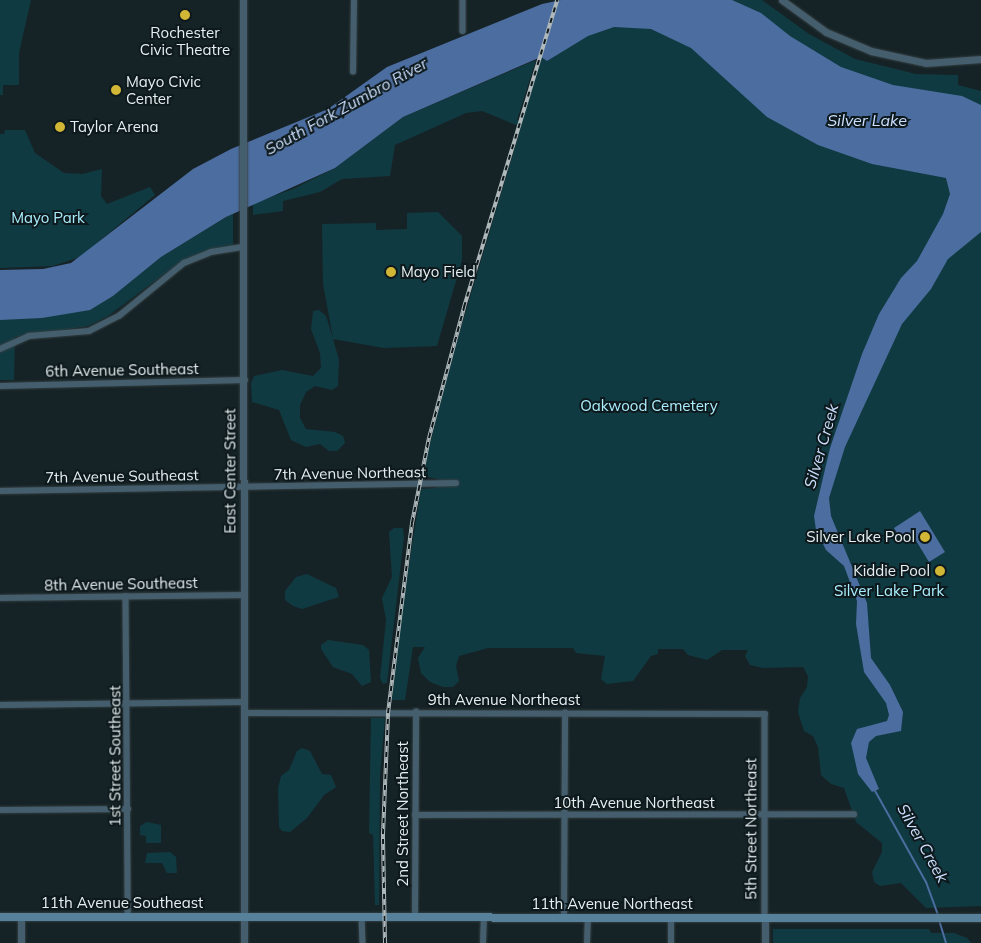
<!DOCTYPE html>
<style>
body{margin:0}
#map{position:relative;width:981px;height:943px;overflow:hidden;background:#162326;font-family:Mulish,sans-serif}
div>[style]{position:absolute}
.green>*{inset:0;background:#103a42}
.water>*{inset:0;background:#4c6d9f}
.stream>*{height:2px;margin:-1px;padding:0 1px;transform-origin:1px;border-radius:1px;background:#4c6d9f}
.roads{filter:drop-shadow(0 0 1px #333f42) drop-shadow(0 0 1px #333f42)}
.minor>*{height:5.5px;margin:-2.75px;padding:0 2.75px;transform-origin:2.75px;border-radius:2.75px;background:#455e6e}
.tertiary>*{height:7px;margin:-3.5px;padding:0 3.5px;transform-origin:3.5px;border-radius:3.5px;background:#455e6e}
.secondary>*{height:8px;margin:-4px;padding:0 4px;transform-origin:4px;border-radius:4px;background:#57819a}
.rail>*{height:4px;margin-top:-2px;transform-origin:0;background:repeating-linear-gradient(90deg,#0d191c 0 5.5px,#aeb8ba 0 11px);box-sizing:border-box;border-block:1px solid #aeb8ba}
.dots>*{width:14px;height:14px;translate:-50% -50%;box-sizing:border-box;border:2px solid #0d191c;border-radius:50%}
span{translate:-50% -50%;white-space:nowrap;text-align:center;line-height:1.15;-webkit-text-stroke:4px #0d191c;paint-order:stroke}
.poi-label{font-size:15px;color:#e5eef0}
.left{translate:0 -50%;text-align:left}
.right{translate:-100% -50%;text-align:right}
.park-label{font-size:15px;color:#abeffe}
.street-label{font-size:15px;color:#e5eef0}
.water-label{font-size:16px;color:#cce0ff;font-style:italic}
</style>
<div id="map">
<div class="green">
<i style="clip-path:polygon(0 0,31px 0,19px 53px,19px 85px,3px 85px,3px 95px,0 95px)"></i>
<i style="clip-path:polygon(579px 0,762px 0,809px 34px,855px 59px,916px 74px,958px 75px,958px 85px,981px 91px,981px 906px,926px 908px,901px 883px,880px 886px,874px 882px,872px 872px,882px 852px,882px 843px,856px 822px,844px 788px,831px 784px,821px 775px,818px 747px,813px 736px,804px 731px,798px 712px,800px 698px,807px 687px,808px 676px,803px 667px,763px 668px,750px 665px,745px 656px,748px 650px,722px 650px,707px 660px,688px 655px,683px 649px,658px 649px,658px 654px,651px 656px,633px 681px,607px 684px,601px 679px,605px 656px,576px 653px,573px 648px,488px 648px,459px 656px,456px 666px,459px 681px,453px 687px,443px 687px,430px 682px,421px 673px,418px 658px,425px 647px,413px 647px,405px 700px,392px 700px,400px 621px,421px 489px,436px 488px,438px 479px,422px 476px,450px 364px,521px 127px,482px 111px,466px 113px,395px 145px,390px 176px,342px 179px,320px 192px,283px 201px,283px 211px,253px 215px,253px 203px,293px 189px,335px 168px,403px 117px,536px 60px,517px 120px,522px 121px,541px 57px,547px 61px,566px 48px)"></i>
<i style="clip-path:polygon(5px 130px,25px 130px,35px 153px,64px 173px,82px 174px,102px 169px,101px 196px,107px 204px,150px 187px,155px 195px,80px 257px,53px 266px,0 268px,0 134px,4px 134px)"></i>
<i style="clip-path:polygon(438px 212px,462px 236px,462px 260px,437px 346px,384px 348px,333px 339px,339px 360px,338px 386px,332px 390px,315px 386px,306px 392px,300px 405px,300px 418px,306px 429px,335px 432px,343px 436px,345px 443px,337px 451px,329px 451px,320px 444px,306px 447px,291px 440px,279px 410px,252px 402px,251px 383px,254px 376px,282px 370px,313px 376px,321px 368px,320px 353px,311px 329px,313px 311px,319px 310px,326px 316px,333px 338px,323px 284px,322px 224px,376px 223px,376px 230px,407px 229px,407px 213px)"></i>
<i style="clip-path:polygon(233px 213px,233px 246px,215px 248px,183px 260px,108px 316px,88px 326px,15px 337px,14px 380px,0 380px,0 320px,91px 309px,113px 296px,161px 257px)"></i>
<i style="clip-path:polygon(394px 528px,403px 528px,404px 537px,387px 683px,383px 684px,380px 678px,386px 620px,382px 598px,392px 577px,389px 532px)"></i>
<i style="clip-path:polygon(307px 574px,336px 588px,339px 597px,302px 609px,293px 606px,285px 600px,285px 591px,296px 577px)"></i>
<i style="clip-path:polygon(328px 640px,363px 645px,369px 650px,371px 682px,362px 686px,352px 674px,333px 667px,321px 649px,321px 645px)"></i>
<i style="clip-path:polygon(371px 718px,385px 718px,380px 776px,379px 905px,375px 905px,373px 835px,369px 833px)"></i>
<i style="clip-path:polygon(302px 748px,310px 751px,322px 774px,331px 775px,336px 787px,324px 795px,307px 818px,290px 832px,282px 831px,279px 827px,278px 788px,281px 776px,289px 770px,297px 751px)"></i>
<i style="clip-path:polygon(147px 822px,161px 825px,161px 843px,146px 843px,146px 836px,140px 835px,140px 826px)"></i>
<i style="clip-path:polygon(170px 852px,176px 857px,177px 873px,167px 873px,162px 863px,145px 863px,147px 853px)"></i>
<i style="clip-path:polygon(773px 929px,929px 929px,931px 933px,954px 933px,967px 938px,971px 943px,773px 943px)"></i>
</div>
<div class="water">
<i style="clip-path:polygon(561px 0,732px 0,761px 13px,790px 36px,841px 67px,893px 85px,962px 96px,981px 105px,981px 232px,948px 259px,931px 289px,902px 324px,845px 447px,829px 498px,831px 516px,867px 603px,871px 658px,890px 685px,903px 712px,901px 731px,876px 736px,869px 742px,866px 758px,879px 789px,872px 792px,858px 774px,851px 743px,857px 729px,887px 721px,889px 715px,886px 703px,864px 672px,856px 624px,857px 601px,844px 566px,826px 550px,816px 530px,814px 516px,830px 448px,862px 354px,879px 314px,901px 278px,917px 261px,943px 214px,950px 194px,946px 178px,872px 164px,818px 145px,767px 117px,691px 48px,651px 29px,614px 27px,588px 36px,547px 61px,541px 57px,403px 117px,335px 168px,226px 217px,161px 257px,113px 296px,90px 310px,42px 318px,0 320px,0 270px,43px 269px,71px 263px,193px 169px,231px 149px,328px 109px,387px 67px,542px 4px)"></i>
<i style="clip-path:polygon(920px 511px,945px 552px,929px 562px,912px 534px,901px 540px,894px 528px)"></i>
</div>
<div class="stream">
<i style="left:874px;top:789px;width:107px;rotate:60.8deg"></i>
<i style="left:926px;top:882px;width:35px;rotate:70deg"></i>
<i style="left:939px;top:920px;width:24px;rotate:73deg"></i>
</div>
<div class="roads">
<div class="minor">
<i style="left:463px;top:0;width:31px;rotate:90deg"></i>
<i style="left:353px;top:72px;width:72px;rotate:-89.2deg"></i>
<i style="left:0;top:349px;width:32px;rotate:-24deg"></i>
<i style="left:29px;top:336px;width:60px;rotate:-4.8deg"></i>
<i style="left:89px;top:331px;width:34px;rotate:-27deg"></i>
<i style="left:119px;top:316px;width:84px;rotate:-39.2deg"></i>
<i style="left:184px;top:263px;width:29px;rotate:-22deg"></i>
<i style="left:211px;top:252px;width:33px;rotate:-9deg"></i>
<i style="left:0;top:386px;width:245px;rotate:-1.4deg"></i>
<i style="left:0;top:491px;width:456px;rotate:-1deg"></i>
<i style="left:126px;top:596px;width:321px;rotate:89.6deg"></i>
<i style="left:0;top:598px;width:243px;rotate:-0.7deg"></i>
<i style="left:0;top:705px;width:244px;rotate:-0.7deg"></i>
<i style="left:244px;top:713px;width:521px;rotate:0.11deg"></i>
<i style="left:765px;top:714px;width:203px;rotate:90deg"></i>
<i style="left:0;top:810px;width:128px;rotate:-0.4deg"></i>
<i style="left:415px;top:815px;width:439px;rotate:-0.1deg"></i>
<i style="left:362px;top:916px;width:27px;rotate:88deg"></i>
<i style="left:415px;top:917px;width:205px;rotate:-89.7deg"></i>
<i style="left:564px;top:918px;width:205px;rotate:-89.7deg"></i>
<i style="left:483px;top:943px;width:25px;rotate:-88deg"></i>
<i style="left:587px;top:943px;width:25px;rotate:-88deg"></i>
<i style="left:671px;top:943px;width:25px;rotate:-90deg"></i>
</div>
<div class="tertiary">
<i style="left:243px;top:0;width:943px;rotate:89.94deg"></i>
<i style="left:782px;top:0;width:54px;rotate:36deg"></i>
<i style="left:826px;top:32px;width:49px;rotate:22.9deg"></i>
<i style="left:871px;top:51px;width:56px;rotate:12.3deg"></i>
<i style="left:926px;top:63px;width:55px;rotate:-4.2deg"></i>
<i style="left:21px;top:917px;width:26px;rotate:90deg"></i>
<i style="left:765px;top:917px;width:26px;rotate:90deg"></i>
</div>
<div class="secondary">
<i style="left:0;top:917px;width:981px;rotate:0.06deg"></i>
</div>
</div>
<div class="rail">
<i style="left:385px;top:943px;width:109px;rotate:-91.1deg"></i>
<i style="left:383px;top:834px;width:121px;rotate:-87.6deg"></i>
<i style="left:388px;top:713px;width:192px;rotate:-82.8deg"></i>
<i style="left:412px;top:523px;width:87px;rotate:-78.7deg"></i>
<i style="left:429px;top:438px;width:136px;rotate:-75deg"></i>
<i style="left:464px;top:307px;width:321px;rotate:-73.1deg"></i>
</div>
<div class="dots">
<i style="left:185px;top:15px;background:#d2b736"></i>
<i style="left:116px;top:90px;background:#d2b736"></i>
<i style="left:60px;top:127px;background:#d2b736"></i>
<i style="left:391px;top:272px;background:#d2b736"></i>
<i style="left:925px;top:537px;background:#d2b736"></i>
<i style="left:940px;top:571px;background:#d2b736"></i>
</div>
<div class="poi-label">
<span style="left:185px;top:41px">Rochester<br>Civic Theatre</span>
<span class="left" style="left:126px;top:90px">Mayo Civic<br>Center</span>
<span class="left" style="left:70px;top:127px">Taylor Arena</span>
<span class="left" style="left:401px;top:272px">Mayo Field</span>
<span class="right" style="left:915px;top:537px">Silver Lake Pool</span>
<span class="right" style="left:930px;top:571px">Kiddie Pool</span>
</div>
<div class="park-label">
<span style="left:48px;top:218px">Mayo Park</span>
<span style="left:649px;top:406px">Oakwood Cemetery</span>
<span style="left:889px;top:591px">Silver Lake Park</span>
</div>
<div class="street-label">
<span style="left:122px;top:370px;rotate:-1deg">6th Avenue Southeast</span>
<span style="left:230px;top:471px;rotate:-90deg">East Center Street</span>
<span style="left:350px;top:473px;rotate:-1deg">7th Avenue Northeast</span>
<span style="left:122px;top:476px;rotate:-1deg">7th Avenue Southeast</span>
<span style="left:121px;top:584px;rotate:-1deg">8th Avenue Southeast</span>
<span style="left:504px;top:700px">9th Avenue Northeast</span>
<span style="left:115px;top:756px;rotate:-90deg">1st Street Southeast</span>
<span style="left:634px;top:803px">10th Avenue Northeast</span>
<span style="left:403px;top:814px;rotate:-90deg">2nd Street Northeast</span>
<span style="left:751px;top:829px;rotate:-90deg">5th Street Northeast</span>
<span style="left:122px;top:903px">11th Avenue Southeast</span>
<span style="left:612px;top:904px">11th Avenue Northeast</span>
</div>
<div class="water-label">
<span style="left:346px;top:106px;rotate:-29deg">South Fork Zumbro River</span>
<span style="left:867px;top:120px">Silver Lake</span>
<span style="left:821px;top:446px;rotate:-74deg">Silver Creek</span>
<span style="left:923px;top:843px;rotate:61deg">Silver Creek</span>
</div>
</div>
